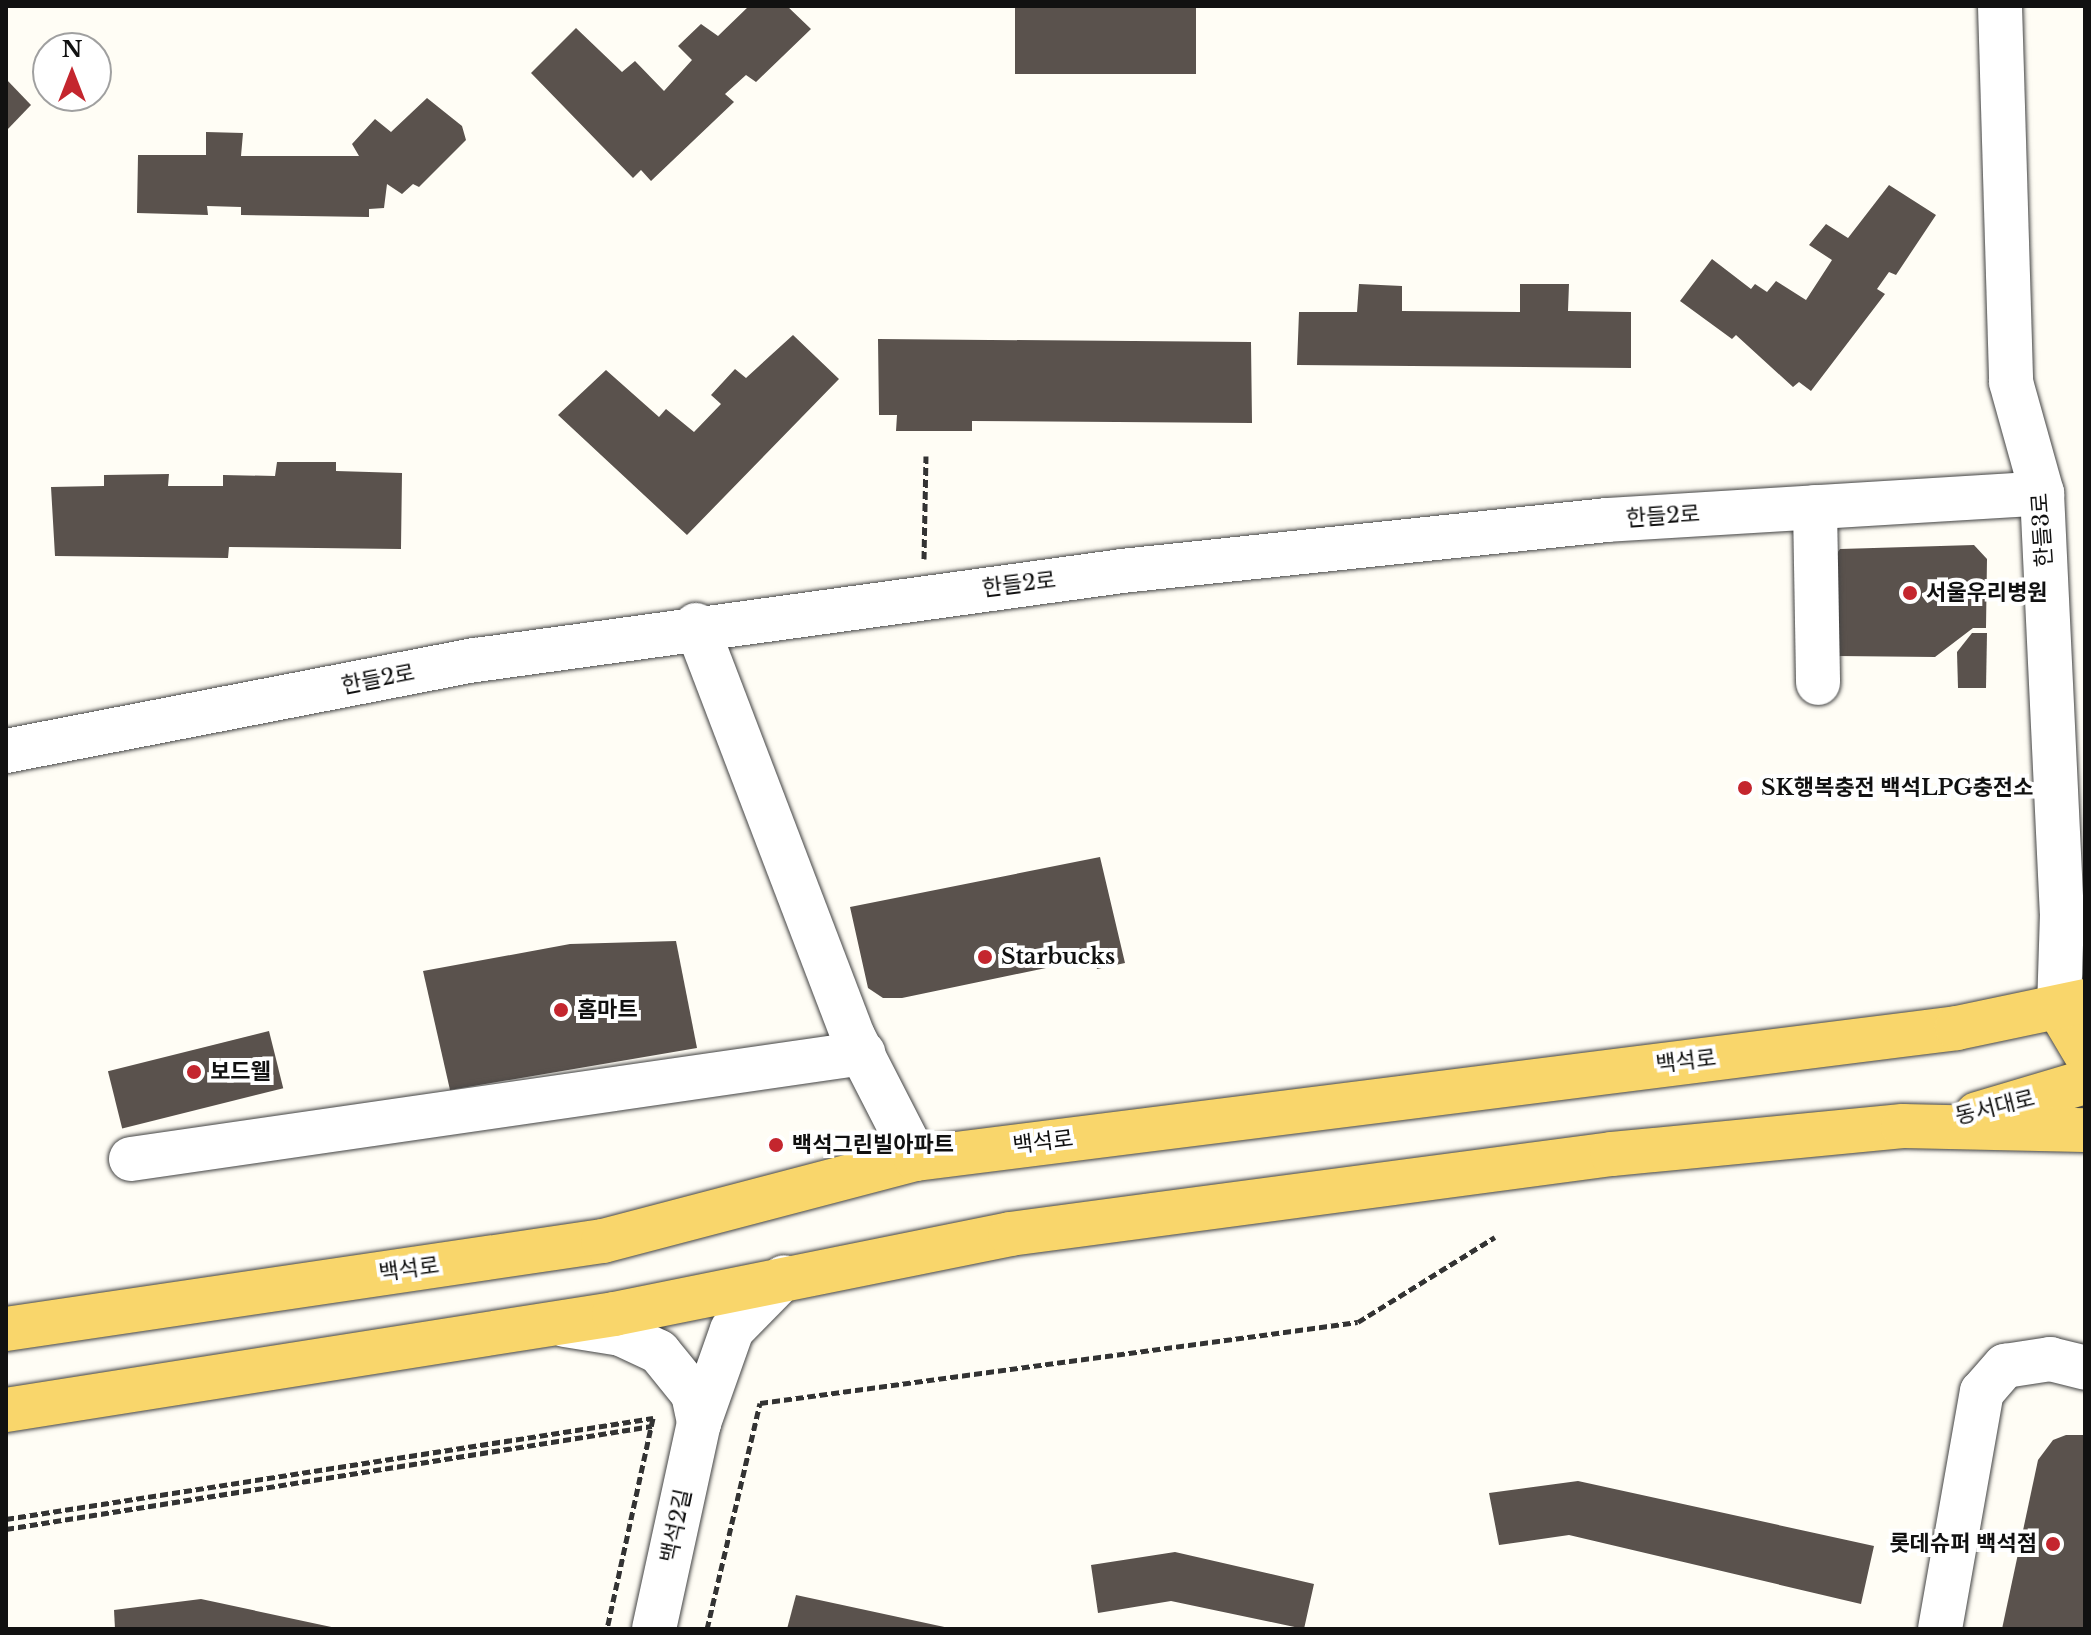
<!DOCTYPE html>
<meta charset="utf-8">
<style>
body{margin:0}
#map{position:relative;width:2091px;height:1635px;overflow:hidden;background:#fffdf5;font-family:"Libre Baskerville","Noto Sans KR",serif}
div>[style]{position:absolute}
.building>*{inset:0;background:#5a524d;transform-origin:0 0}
.path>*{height:5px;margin-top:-2.5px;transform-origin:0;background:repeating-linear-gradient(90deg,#333 0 8px,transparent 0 12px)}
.roads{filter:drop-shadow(0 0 2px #444) drop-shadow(0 0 2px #444)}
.minor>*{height:44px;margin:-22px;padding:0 22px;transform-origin:22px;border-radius:22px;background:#fff}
.major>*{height:44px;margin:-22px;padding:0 22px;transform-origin:22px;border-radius:22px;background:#f9d66b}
.dots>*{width:22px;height:22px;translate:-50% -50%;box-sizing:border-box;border:4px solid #fff;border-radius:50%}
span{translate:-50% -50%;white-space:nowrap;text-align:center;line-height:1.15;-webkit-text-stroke:8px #fff;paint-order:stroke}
.street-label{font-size:22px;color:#111}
.poi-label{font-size:22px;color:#111;font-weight:700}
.left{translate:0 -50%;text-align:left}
.right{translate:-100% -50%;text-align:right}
.frame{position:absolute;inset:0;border:8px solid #111;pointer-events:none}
.north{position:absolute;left:32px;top:32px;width:80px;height:80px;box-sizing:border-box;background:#fff;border:2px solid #a0a0a0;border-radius:50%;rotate:0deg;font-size:22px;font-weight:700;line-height:32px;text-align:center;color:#111}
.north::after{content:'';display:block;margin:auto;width:28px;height:36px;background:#c4262e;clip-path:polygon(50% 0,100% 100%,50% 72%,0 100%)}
</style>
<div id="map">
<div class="building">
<i style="clip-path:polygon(749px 6px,787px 6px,811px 29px,756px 82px,746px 75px,725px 94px,734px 102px,651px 181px,641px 170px,633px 178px,531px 73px,576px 28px,622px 72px,635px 61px,664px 91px,692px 60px,678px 46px,701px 24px,718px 36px)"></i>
<i style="left:1015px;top:6px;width:181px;height:68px"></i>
<i style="clip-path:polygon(6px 79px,31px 105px,6px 131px)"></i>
<i style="clip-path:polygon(427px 98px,462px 126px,466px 140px,419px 187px,413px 184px,402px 194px,387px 184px,384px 208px,369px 209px,369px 217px,241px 215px,241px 207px,207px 206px,208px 215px,137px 213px,138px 155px,206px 155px,206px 132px,243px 133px,241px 156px,359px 156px,352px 144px,375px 119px,391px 132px)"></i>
<i style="clip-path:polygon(1889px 185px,1936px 215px,1896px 275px,1889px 272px,1877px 289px,1885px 294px,1811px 391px,1799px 382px,1793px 387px,1736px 335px,1732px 339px,1680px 301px,1712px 259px,1751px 289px,1755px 284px,1767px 292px,1776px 281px,1806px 300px,1832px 260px,1809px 245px,1826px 224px,1848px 238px)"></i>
<i style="clip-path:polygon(1359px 284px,1402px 286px,1402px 311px,1520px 312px,1520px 284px,1569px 284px,1568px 311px,1631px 312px,1631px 368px,1297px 365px,1299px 312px,1357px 312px)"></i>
<i style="clip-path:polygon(793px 335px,839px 379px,687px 535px,558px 415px,606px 370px,659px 417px,666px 409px,694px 432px,721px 404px,711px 395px,735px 369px,746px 378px)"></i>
<i style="clip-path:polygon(878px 339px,1251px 342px,1252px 423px,972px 421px,972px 431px,896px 431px,897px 415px,879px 415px)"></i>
<i style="clip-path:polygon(277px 462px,336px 462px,336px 471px,402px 473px,401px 549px,229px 547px,228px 558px,55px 556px,51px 487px,104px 486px,104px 475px,169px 474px,168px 486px,223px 486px,223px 475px,275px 476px)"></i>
<i style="clip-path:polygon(1974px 545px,1987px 559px,1986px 628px,1973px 628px,1935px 657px,1838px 656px,1833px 559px,1840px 549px)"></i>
<i style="clip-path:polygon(1972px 633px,1987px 633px,1986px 688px,1958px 688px,1957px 652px)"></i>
<i style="clip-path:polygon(1100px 857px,1125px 963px,1097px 969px,1094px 958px,902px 998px,883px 998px,868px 988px,850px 907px)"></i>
<i style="clip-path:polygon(676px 941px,697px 1048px,450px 1090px,423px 971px,570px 944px)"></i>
<i style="left:269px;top:1031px;width:59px;height:166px;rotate:76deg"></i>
<i style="clip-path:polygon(2066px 1435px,2085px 1435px,2085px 1629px,2002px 1629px,2038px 1460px,2053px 1440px)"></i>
<i style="clip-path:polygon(1578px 1481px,1874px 1546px,1861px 1604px,1569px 1535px,1499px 1545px,1489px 1493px)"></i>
<i style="clip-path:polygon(1175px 1552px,1314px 1584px,1304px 1629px,1171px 1601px,1098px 1613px,1091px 1565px)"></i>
<i style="clip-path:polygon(796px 1595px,949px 1628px,949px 1629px,787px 1629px)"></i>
<i style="clip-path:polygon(201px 1599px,336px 1628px,336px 1629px,115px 1629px,114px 1610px)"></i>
</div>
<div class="path">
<i style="left:924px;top:559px;width:103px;rotate:-88.9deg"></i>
<i style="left:6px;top:1519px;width:655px;rotate:-8.87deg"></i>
<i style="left:653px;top:1418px;width:216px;rotate:102.3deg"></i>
<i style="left:6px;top:1529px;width:654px;rotate:-9.06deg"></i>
<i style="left:707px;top:1629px;width:232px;rotate:-76.8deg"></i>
<i style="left:760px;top:1403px;width:603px;rotate:-7.71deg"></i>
<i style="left:1358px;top:1322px;width:161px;rotate:-31.8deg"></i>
</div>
<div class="roads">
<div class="minor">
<i style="left:2000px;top:6px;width:376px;rotate:88.3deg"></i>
<i style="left:2011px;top:382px;width:115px;rotate:74.4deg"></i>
<i style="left:2042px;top:493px;width:420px;rotate:87.3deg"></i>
<i style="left:2062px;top:913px;width:96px;rotate:91.8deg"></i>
<i style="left:1815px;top:507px;width:176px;rotate:89deg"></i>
<i style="left:696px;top:625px;width:440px;rotate:69.1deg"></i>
<i style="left:853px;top:1036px;width:138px;rotate:62.9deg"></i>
<i style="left:6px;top:751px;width:479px;rotate:-11deg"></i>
<i style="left:476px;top:660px;width:652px;rotate:-7.84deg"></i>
<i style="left:1122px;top:571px;width:487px;rotate:-6deg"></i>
<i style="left:1606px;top:520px;width:437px;rotate:-3.5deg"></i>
<i style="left:131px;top:1159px;width:740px;rotate:-8.24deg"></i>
<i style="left:565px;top:1325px;width:57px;rotate:9.1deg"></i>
<i style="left:621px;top:1334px;width:42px;rotate:25.3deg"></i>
<i style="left:659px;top:1352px;width:54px;rotate:51deg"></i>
<i style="left:693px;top:1394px;width:30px;rotate:78deg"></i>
<i style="left:654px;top:1629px;width:211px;rotate:-77.7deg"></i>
<i style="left:699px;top:1423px;width:99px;rotate:-70.5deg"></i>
<i style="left:732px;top:1330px;width:74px;rotate:-45.5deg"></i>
<i style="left:1940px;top:1629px;width:241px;rotate:-80deg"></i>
<i style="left:1982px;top:1392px;width:35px;rotate:-49deg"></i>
<i style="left:2005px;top:1366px;width:46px;rotate:-8.8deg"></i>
<i style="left:2050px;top:1359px;width:36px;rotate:14deg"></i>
</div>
<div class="major">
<i style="left:2059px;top:1009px;width:51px;rotate:59.4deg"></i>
<i style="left:1977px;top:1114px;width:113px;rotate:-16.5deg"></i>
<i style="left:6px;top:1329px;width:603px;rotate:-8.39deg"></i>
<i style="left:603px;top:1241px;width:324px;rotate:-14.7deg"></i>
<i style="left:916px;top:1159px;width:1049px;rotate:-7.17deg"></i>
<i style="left:1957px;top:1028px;width:131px;rotate:-11.9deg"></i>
<i style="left:6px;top:1410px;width:616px;rotate:-8.97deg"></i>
<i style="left:614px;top:1314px;width:404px;rotate:-11.4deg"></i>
<i style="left:1010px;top:1234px;width:607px;rotate:-7.57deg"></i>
<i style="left:1612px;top:1154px;width:292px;rotate:-5.5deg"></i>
<i style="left:1903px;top:1126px;width:182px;rotate:1.3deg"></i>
</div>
</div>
<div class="dots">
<i style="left:1910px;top:593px;background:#c4262e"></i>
<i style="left:1745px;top:788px;background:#c4262e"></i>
<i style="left:985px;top:957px;background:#c4262e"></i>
<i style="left:561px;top:1010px;background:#c4262e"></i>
<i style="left:194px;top:1072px;background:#c4262e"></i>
<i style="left:776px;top:1145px;background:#c4262e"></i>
<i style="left:2053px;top:1544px;background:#c4262e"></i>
</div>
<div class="street-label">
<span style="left:1663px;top:516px;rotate:-4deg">한들2로</span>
<span style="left:2042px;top:530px;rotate:-94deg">한들3로</span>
<span style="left:1019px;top:584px;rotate:-7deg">한들2로</span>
<span style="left:378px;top:679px;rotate:-11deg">한들2로</span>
<span style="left:1686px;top:1061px;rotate:-7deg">백석로</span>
<span style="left:1995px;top:1107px;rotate:-14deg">동서대로</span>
<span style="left:1043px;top:1142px;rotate:-7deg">백석로</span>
<span style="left:409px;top:1269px;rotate:-8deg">백석로</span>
<span style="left:676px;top:1526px;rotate:-78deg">백석2길</span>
</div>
<div class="poi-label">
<span class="left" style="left:1926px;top:593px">서울우리병원</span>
<span class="left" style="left:1761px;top:788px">SK행복충전 백석LPG충전소</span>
<span class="left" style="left:1001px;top:957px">Starbucks</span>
<span class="left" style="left:577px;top:1010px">홈마트</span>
<span class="left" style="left:210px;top:1072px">보드웰</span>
<span class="left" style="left:792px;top:1145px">백석그린빌아파트</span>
<span class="right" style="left:2037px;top:1544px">롯데슈퍼 백석점</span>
</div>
<div class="frame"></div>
<div class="north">N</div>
</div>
